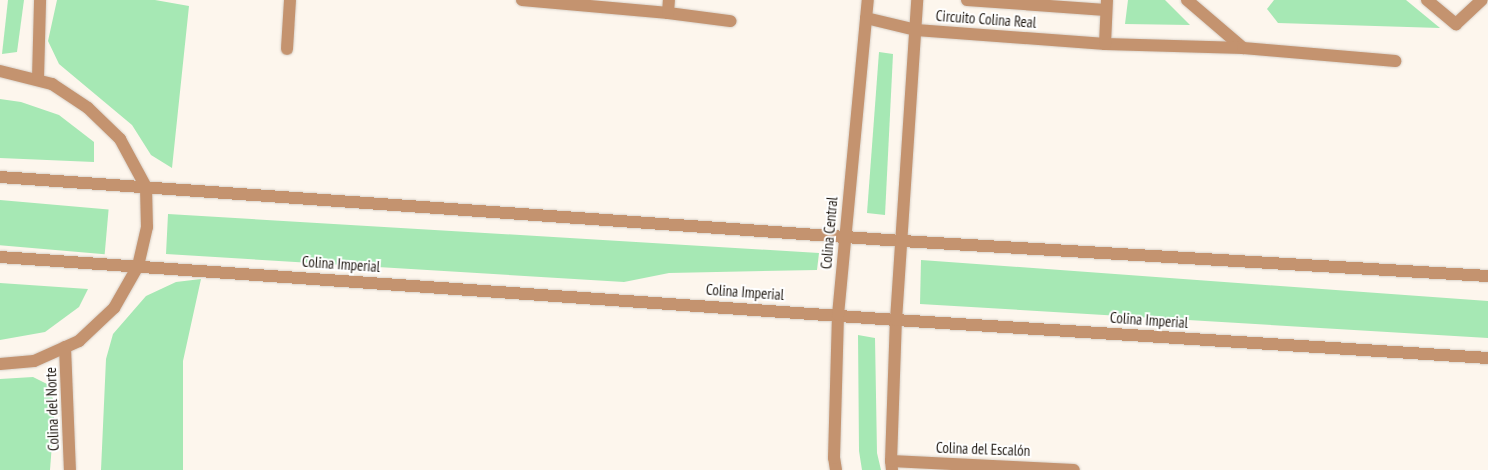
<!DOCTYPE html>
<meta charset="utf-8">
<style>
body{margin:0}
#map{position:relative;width:1488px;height:470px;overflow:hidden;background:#fdf6ed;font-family:"PT Sans Narrow",sans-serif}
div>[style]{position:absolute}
.green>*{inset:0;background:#a6e8b4;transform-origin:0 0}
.roads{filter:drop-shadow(0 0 1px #d9d2ca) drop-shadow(0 0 1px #d9d2ca)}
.minor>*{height:12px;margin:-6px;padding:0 6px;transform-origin:6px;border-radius:6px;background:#c4936f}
span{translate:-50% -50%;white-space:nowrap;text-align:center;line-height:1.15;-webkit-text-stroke:4px #fff;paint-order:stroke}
.street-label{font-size:15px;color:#1f1811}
</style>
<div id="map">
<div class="green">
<i style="clip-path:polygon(8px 0,24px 0,17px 52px,2px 54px)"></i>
<i style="clip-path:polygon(57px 0,155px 0,189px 6px,172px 168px,151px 155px,132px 125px,59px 64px,48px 41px)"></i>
<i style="clip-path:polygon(1128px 0,1165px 0,1190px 25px,1125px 24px)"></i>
<i style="clip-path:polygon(1274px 0,1406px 0,1440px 28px,1278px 23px,1267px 9px)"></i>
<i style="clip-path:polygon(879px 52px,893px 54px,885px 215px,867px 213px)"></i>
<i style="clip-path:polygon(0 99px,21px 102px,59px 115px,94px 142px,94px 162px,0 158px)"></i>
<i style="left:0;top:200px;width:109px;height:45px;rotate:5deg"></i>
<i style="clip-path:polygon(168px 214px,819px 253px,817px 270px,669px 273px,624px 282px,166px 254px)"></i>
<i style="clip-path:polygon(921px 260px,1488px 301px,1488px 338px,920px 304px)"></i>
<i style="clip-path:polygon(201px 279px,183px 361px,183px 470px,101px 470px,106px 359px,113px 334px,146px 296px,176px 282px)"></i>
<i style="clip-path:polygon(0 283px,88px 289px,79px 307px,45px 332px,0 340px)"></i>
<i style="clip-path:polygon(858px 335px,875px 338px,877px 453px,881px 470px,862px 470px,859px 451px)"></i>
<i style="clip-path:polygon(33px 377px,47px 384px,55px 404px,50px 470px,0 470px,0 379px)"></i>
</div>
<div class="roads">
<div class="minor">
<i style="left:522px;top:0;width:147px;rotate:5.1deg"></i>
<i style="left:668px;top:13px;width:63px;rotate:7.4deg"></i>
<i style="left:967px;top:0;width:139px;rotate:4.1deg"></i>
<i style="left:1187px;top:0;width:74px;rotate:40.6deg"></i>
<i style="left:1427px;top:0;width:38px;rotate:40deg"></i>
<i style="left:1456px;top:24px;width:35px;rotate:-43deg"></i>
<i style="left:668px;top:13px;width:13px;rotate:-86deg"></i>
<i style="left:866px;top:18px;width:51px;rotate:13.5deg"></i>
<i style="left:916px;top:30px;width:190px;rotate:4.2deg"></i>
<i style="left:1105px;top:44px;width:138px;rotate:1.7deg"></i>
<i style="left:1243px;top:48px;width:153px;rotate:4.9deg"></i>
<i style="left:1105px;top:44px;width:44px;rotate:-87.4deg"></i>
<i style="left:287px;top:49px;width:49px;rotate:-86.5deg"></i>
<i style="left:0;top:71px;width:54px;rotate:14deg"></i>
<i style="left:52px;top:84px;width:43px;rotate:33.7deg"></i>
<i style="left:88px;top:108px;width:45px;rotate:44.1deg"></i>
<i style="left:120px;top:139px;width:55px;rotate:61.6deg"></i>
<i style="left:146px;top:187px;width:40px;rotate:88.6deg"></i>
<i style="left:147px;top:227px;width:40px;rotate:103deg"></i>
<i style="left:138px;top:266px;width:48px;rotate:119.7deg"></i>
<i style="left:114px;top:308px;width:48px;rotate:136.7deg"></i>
<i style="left:79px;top:341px;width:49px;rotate:156deg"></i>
<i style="left:34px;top:361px;width:34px;rotate:175deg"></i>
<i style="left:38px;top:79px;width:79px;rotate:-88.5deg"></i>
<i style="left:0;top:177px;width:904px;rotate:4.06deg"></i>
<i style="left:902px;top:241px;width:587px;rotate:3.42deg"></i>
<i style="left:0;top:257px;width:898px;rotate:4.02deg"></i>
<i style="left:896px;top:320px;width:593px;rotate:3.67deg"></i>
<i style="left:65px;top:347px;width:123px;rotate:87.7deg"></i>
<i style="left:891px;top:461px;width:183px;rotate:2.8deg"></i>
<i style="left:836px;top:470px;width:12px;rotate:-99deg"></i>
<i style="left:834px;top:458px;width:143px;rotate:-88.4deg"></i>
<i style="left:838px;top:315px;width:316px;rotate:-84.6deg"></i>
<i style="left:892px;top:470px;width:9px;rotate:-96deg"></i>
<i style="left:891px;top:461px;width:141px;rotate:-88deg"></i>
<i style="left:896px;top:320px;width:321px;rotate:-86.2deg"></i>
</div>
</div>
<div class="street-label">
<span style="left:986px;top:19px;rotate:4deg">Circuito Colina Real</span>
<span style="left:829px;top:233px;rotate:-85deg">Colina Central</span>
<span style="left:341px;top:264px;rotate:4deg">Colina Imperial</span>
<span style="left:745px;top:292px;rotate:4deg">Colina Imperial</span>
<span style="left:1149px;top:320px;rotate:4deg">Colina Imperial</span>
<span style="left:52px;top:409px;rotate:-92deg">Colina del Norte</span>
<span style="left:983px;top:449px;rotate:2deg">Colina del Escalón</span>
</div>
</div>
